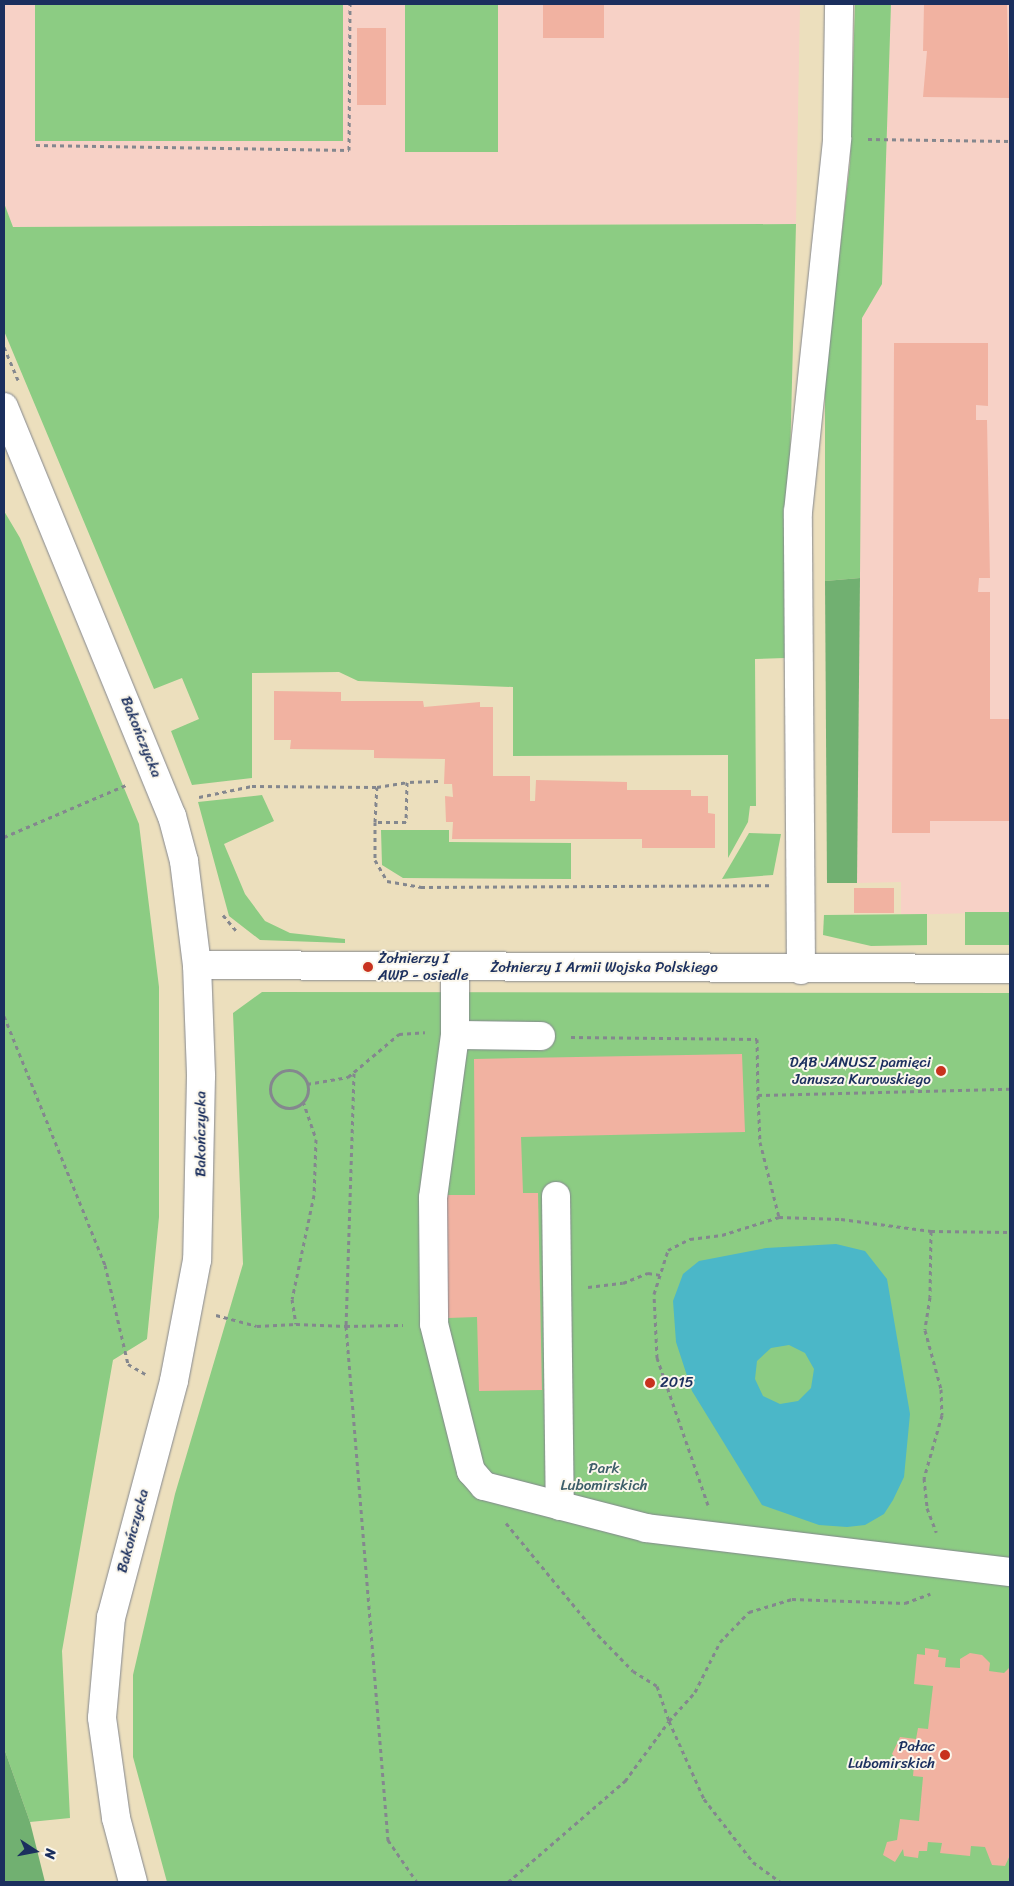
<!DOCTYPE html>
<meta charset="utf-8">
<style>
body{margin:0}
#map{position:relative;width:1014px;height:1886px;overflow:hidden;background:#ecdfbd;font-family:Sriracha,sans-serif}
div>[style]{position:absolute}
.built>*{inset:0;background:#f7d1c6}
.green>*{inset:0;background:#8ccc83;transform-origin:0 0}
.forest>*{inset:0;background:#71b071}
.water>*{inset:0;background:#4bb7c8}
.building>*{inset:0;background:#f1b2a1;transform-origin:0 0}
.path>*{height:3px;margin-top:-1.5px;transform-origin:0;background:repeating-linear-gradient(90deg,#84878e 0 4px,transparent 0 8px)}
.path>.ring{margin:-1.5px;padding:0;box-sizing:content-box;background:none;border:3px solid #84878e;border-radius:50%}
.roads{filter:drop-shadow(0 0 1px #84878e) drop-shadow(0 0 1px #84878e)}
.minor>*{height:28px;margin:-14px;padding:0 14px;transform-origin:14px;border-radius:14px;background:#fff}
.dots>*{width:14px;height:14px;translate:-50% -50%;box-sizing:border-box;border:2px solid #fbf7ec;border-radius:50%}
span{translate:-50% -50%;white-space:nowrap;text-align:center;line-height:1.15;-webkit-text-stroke:4px #fbf7ec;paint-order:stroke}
.street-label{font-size:15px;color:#1b2f5e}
.poi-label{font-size:15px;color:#1b2f5e}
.left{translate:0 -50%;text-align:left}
.right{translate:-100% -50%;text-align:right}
.park-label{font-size:15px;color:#3d5e69}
.frame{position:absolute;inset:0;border:5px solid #1b2f5e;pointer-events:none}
.north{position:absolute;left:10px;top:1826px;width:50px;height:50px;-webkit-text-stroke:4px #fbf7ec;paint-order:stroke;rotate:101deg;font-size:14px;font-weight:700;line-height:20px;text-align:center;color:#1b2f5e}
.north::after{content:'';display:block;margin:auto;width:18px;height:22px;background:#1b2f5e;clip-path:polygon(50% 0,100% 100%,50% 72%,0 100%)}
</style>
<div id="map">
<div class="built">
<i style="clip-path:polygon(4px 4px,800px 4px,796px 224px,13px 227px,4px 203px)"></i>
<i style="clip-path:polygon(891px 4px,1010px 4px,1010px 912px,901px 915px,901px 882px,857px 883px,862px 318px,882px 284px)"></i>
</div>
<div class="green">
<i style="left:35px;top:4px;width:308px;height:137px"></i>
<i style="left:405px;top:4px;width:93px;height:148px"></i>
<i style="clip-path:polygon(855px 4px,891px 4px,882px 284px,862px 318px,860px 578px,825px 581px,825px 378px,850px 163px)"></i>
<i style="clip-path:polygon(4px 203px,13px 227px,796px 224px,785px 658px,755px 659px,756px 806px,750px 806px,748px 822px,728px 858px,728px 755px,513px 756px,513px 687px,358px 681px,339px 672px,252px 673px,252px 778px,192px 785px,171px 731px,199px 719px,182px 678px,154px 689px,4px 331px)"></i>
<i style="clip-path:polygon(4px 511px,20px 538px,139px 824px,159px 987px,159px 1217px,147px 1339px,113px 1360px,62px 1651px,70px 1818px,30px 1822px,4px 1748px)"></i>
<i style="clip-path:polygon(262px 795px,274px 821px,224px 844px,245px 894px,265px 921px,290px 933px,345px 939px,345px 943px,260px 940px,229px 916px,198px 802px)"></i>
<i style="clip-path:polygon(381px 830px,449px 830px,449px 842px,571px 843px,571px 879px,403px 878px,382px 865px)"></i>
<i style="clip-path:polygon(749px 833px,781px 834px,773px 875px,722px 879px)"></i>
<i style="left:1010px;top:912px;width:33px;height:45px;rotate:90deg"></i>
<i style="clip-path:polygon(927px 914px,927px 945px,871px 946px,823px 935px,824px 915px)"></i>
<i style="clip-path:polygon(262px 992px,1010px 993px,1010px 1882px,167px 1882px,133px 1757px,133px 1675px,175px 1494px,243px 1264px,233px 1013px)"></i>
</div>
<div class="forest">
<i style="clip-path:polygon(860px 578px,857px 883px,827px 883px,825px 581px)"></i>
<i style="clip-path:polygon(4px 1748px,30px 1822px,45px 1882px,4px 1882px)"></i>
</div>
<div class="water">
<i style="clip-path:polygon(evenodd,836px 1244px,865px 1251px,887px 1279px,910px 1414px,904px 1477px,893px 1500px,884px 1514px,865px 1525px,847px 1527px,819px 1525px,762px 1505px,692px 1391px,676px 1342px,673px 1301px,683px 1274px,699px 1261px,766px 1248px,836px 1244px,789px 1345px,805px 1353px,814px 1369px,811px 1388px,798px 1401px,780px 1404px,763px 1396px,755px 1379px,757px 1361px,771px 1348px,789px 1345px)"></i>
</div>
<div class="building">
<i style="left:543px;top:4px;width:61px;height:34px"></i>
<i style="clip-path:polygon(924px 4px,1007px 4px,1009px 98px,923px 97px,927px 51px,923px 51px)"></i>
<i style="left:357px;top:28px;width:29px;height:77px"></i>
<i style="clip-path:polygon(894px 343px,988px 343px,988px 406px,976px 405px,976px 420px,987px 420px,990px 578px,979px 578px,978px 592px,990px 592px,990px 719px,1010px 719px,1010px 821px,930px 821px,930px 833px,892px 833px)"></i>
<i style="clip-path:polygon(274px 691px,341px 692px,341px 701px,423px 701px,424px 707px,480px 702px,480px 707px,493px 707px,493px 776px,530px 776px,530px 801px,535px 801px,536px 780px,627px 782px,627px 790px,691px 790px,691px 796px,708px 796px,708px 813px,715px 814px,715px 848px,642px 848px,642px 839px,452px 839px,453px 822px,446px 822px,445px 796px,453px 797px,452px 784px,444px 784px,445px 759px,374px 758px,374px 750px,290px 749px,291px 740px,274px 740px)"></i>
<i style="left:854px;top:888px;width:40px;height:25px"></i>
<i style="clip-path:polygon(742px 1054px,745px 1132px,521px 1137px,523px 1193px,538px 1193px,542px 1390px,479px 1391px,477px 1317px,448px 1318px,444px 1195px,475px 1195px,474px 1059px)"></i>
<i style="clip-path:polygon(925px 1648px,939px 1650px,938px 1657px,946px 1658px,945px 1667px,960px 1668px,960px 1659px,970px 1653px,982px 1655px,990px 1663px,989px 1671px,1004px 1673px,1010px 1667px,1010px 1855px,1005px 1866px,992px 1865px,985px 1847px,971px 1846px,970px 1856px,940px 1853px,942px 1843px,928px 1842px,927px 1851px,919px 1851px,918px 1858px,904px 1856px,903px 1849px,895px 1862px,883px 1855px,887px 1842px,897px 1840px,900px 1819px,919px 1821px,923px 1777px,913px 1776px,914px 1765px,902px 1766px,892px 1754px,900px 1737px,916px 1739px,918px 1728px,928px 1729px,933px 1686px,914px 1684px,917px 1654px,925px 1655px)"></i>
</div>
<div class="path">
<i style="left:868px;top:139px;width:142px;rotate:0.8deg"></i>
<i style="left:36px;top:145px;width:313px;rotate:0.9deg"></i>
<i style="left:349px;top:150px;width:146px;rotate:-89.6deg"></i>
<i style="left:4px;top:347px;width:36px;rotate:67deg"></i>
<i style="left:438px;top:781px;width:31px;rotate:178deg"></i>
<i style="left:407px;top:782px;width:40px;rotate:91.4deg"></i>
<i style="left:406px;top:822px;width:31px;rotate:180deg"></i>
<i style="left:375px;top:822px;width:38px;rotate:90deg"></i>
<i style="left:375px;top:860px;width:24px;rotate:60deg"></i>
<i style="left:387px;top:881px;width:35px;rotate:10deg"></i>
<i style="left:421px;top:887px;width:349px;rotate:-0.3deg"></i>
<i style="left:199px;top:797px;width:54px;rotate:-11.7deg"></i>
<i style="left:252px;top:786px;width:125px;rotate:0.5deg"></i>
<i style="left:375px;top:822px;width:35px;rotate:-87deg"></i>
<i style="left:377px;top:787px;width:30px;rotate:-9deg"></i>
<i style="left:4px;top:837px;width:133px;rotate:-23.1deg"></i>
<i style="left:223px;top:915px;width:23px;rotate:50deg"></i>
<i style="left:4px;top:1016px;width:269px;rotate:67.9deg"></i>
<i style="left:105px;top:1265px;width:102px;rotate:76.9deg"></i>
<i style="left:128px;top:1364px;width:20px;rotate:30deg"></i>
<i style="left:571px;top:1037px;width:186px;rotate:0.6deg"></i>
<i style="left:757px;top:1039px;width:56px;rotate:89deg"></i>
<i style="left:758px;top:1095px;width:252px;rotate:-1.4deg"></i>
<i class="ring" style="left:270px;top:1070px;width:35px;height:35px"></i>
<i style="left:354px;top:1073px;width:253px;rotate:91.8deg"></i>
<i style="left:346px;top:1326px;width:57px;rotate:-1deg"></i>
<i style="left:307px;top:1084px;width:42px;rotate:-9.7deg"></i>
<i style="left:348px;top:1077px;width:67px;rotate:-40.1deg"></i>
<i style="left:399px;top:1034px;width:26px;rotate:-4deg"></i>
<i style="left:758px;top:1095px;width:47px;rotate:87.6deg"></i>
<i style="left:760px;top:1142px;width:77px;rotate:75.8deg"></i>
<i style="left:303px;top:1101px;width:40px;rotate:71.1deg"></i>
<i style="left:316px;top:1139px;width:56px;rotate:92deg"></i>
<i style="left:314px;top:1195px;width:106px;rotate:101.9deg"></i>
<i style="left:292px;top:1299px;width:25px;rotate:81deg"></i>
<i style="left:296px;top:1324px;width:50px;rotate:2.3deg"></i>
<i style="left:346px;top:1326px;width:516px;rotate:85.33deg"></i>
<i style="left:388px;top:1840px;width:51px;rotate:55.4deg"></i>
<i style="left:931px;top:1231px;width:79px;rotate:0.7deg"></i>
<i style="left:588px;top:1287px;width:35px;rotate:-7deg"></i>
<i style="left:623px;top:1283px;width:27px;rotate:-22deg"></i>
<i style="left:648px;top:1273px;width:12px;rotate:9deg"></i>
<i style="left:216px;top:1315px;width:42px;rotate:15deg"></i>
<i style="left:257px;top:1326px;width:39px;rotate:-3deg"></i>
<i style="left:708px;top:1505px;width:156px;rotate:-109.1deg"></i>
<i style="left:657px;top:1358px;width:64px;rotate:-92.7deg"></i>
<i style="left:654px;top:1294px;width:46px;rotate:-72.3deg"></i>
<i style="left:668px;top:1250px;width:25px;rotate:-27deg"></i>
<i style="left:690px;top:1239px;width:32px;rotate:-7deg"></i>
<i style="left:722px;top:1235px;width:60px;rotate:-17.5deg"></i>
<i style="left:779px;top:1217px;width:62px;rotate:1.8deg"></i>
<i style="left:841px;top:1219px;width:91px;rotate:7.6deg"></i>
<i style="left:931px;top:1231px;width:66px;rotate:90.9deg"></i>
<i style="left:930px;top:1297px;width:33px;rotate:99deg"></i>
<i style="left:925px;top:1330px;width:61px;rotate:74.8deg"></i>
<i style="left:941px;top:1389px;width:26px;rotate:88deg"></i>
<i style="left:942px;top:1415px;width:66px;rotate:105.9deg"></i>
<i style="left:924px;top:1478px;width:30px;rotate:84deg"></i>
<i style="left:927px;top:1508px;width:26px;rotate:69deg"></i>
<i style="left:506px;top:1523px;width:145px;rotate:50.6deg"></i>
<i style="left:598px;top:1635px;width:50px;rotate:45.8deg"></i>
<i style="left:633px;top:1671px;width:28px;rotate:32deg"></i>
<i style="left:657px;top:1686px;width:37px;rotate:71deg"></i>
<i style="left:669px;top:1721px;width:39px;rotate:-48deg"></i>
<i style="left:695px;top:1692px;width:56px;rotate:-63.4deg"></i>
<i style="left:720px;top:1642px;width:42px;rotate:-46deg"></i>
<i style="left:749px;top:1612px;width:45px;rotate:-16.8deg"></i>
<i style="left:792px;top:1599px;width:113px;rotate:2deg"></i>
<i style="left:905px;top:1603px;width:27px;rotate:-20deg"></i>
<i style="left:508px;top:1882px;width:155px;rotate:-40.8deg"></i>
<i style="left:625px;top:1781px;width:74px;rotate:-53.7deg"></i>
<i style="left:669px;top:1721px;width:85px;rotate:65.8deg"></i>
<i style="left:704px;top:1799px;width:80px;rotate:52.1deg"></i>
<i style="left:753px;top:1862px;width:34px;rotate:36deg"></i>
</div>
<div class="roads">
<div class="minor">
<i style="left:4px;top:407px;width:442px;rotate:67.7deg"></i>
<i style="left:172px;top:816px;width:47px;rotate:75.1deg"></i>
<i style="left:184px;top:861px;width:105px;rotate:82.9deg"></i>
<i style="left:197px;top:965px;width:111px;rotate:87.9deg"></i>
<i style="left:201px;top:1076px;width:184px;rotate:91.2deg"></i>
<i style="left:197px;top:1260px;width:123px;rotate:100.8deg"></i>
<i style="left:174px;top:1381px;width:244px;rotate:104.9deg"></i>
<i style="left:111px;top:1617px;width:101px;rotate:95.1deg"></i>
<i style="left:102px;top:1718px;width:101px;rotate:82deg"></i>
<i style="left:116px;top:1818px;width:66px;rotate:75.1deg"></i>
<i style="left:197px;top:965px;width:813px;rotate:0.28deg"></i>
<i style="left:455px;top:968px;width:67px;rotate:90deg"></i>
<i style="left:455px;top:1035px;width:164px;rotate:97.7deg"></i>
<i style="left:433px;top:1198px;width:126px;rotate:89.5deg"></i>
<i style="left:434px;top:1324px;width:152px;rotate:75.9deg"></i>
<i style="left:471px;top:1471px;width:20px;rotate:49deg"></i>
<i style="left:484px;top:1486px;width:167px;rotate:14.5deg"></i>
<i style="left:646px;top:1528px;width:367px;rotate:6.9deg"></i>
<i style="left:801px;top:970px;width:458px;rotate:-90.4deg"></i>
<i style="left:798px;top:512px;width:376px;rotate:-84deg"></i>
<i style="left:837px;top:138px;width:134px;rotate:-89.1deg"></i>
<i style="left:455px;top:1035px;width:86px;rotate:0.7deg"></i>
<i style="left:556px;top:1196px;width:310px;rotate:89.3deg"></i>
</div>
</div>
<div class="dots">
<i style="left:368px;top:967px;background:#c8321e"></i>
<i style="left:941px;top:1071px;background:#c8321e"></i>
<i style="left:650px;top:1383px;background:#c8321e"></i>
<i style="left:945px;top:1755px;background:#c8321e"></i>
</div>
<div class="street-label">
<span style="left:141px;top:737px;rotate:68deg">Bakończycka</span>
<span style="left:604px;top:968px">Żołnierzy I Armii Wojska Polskiego</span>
<span style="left:201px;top:1134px;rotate:-90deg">Bakończycka</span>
<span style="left:133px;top:1531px;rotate:-75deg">Bakończycka</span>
</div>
<div class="poi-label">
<span class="left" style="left:378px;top:967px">Żołnierzy I<br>AWP - osiedle</span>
<span class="right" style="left:931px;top:1071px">DĄB JANUSZ pamięci<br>Janusza Kurowskiego</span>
<span class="left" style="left:660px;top:1383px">2015</span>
<span class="right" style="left:935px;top:1755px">Pałac<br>Lubomirskich</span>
</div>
<div class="park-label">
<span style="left:604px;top:1477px">Park<br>Lubomirskich</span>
</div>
<div class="frame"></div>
<div class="north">N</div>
</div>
